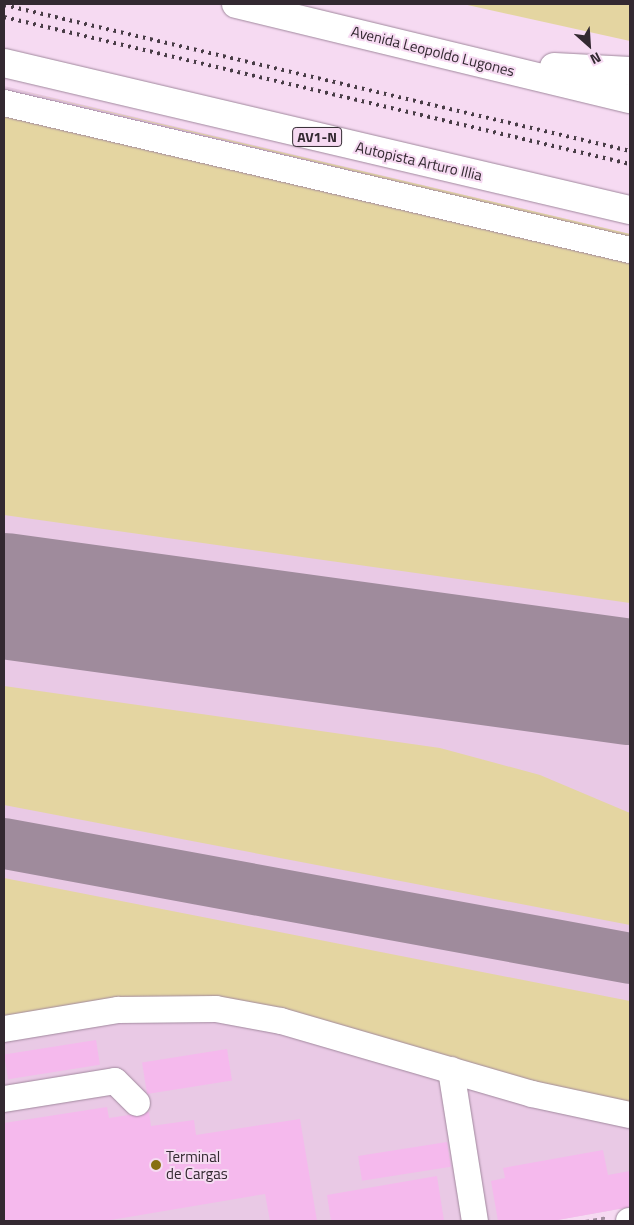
<!DOCTYPE html>
<style>
body{margin:0}
#map{position:relative;width:634px;height:1225px;overflow:hidden;background:#f6daf2;font-family:"Titillium Web",sans-serif}
div>[style]{position:absolute}
.built>*{inset:0;background:#e9c9e5}
.green>*{inset:0;background:#e4d5a1}
.taxiway>*{height:51px;margin:-25.5px;padding:0 25.5px;transform-origin:25.5px;border-radius:25.5px;background:#9f8b9c}
.runway>*{height:126px;margin:-63px;padding:0 63px;transform-origin:63px;border-radius:63px;background:#9f8b9c}
.building>*{inset:0;background:#f5b9ed;transform-origin:0 0}
.path>*{height:3px;margin-top:-1.5px;transform-origin:0;background:repeating-linear-gradient(90deg,#a28d9e 0 4px,transparent 0 8px)}
.roads{filter:drop-shadow(0 0 1px #a0889d) drop-shadow(0 0 1px #a0889d)}
.minor>*{height:26px;margin:-13px;padding:0 13px;transform-origin:13px;border-radius:13px;background:#fff}
.highway>*{height:28px;margin:-14px;padding:0 14px;transform-origin:14px;border-radius:14px;background:#fff}
.rail>*{height:4px;margin-top:-2px;transform-origin:0;background:repeating-linear-gradient(90deg,#483c46 0 2.5px,transparent 0 7.5px)}
.dots>*{width:14px;height:14px;translate:-50% -50%;box-sizing:border-box;border:2px solid #f6daf2;border-radius:50%}
span{translate:-50% -50%;white-space:nowrap;text-align:center;line-height:1.15;-webkit-text-stroke:4px #f6daf2;paint-order:stroke}
.shield-label span{padding:1px 4px;background:#f6daf2;border:1px solid;border-radius:4px;-webkit-text-stroke-width:0}
.shield-label{font-size:14px;color:#332931;font-weight:700}
.street-label{font-size:15px;color:#332931}
.poi-label{font-size:15px;color:#332931}
.left{translate:0 -50%;text-align:left}
.frame{position:absolute;inset:0;border:5px solid #332931;pointer-events:none}
.north{position:absolute;left:564px;top:20px;width:50px;height:50px;-webkit-text-stroke:4px #f6daf2;paint-order:stroke;rotate:154deg;font-size:14px;font-weight:700;line-height:20px;text-align:center;color:#332931}
.north::after{content:'';display:block;margin:auto;width:18px;height:22px;background:#332931;clip-path:polygon(50% 0,100% 100%,50% 72%,0 100%)}
</style>
<div id="map">
<div class="built">
<i style="clip-path:polygon(4px 86px,630px 234px,630px 1207px,552px 1221px,4px 1221px)"></i>
</div>
<div class="green">
<i style="clip-path:polygon(463px 4px,630px 4px,630px 41px)"></i>
<i style="clip-path:polygon(4px 87px,630px 234px,630px 237px,493px 205px)"></i>
<i style="clip-path:polygon(4px 114px,630px 261px,630px 603px,4px 515px)"></i>
<i style="clip-path:polygon(4px 686px,440px 748px,540px 775px,630px 813px,630px 925px,4px 805px)"></i>
<i style="clip-path:polygon(4px 878px,630px 1001px,630px 1105px,196px 998px,129px 997px,4px 1017px)"></i>
</div>
<div class="taxiway">
<i style="left:4px;top:843px;width:636px;rotate:10.41deg"></i>
</div>
<div class="runway">
<i style="left:4px;top:596px;width:632px;rotate:7.82deg"></i>
</div>
<div class="building">
<i style="left:96px;top:1040px;width:25px;height:93px;rotate:81deg"></i>
<i style="left:227px;top:1049px;width:32px;height:86px;rotate:81deg"></i>
<i style="clip-path:polygon(107px 1107px,109px 1118px,149px 1112px,151px 1126px,194px 1120px,196px 1135px,300px 1119px,317px 1221px,270px 1221px,265px 1194px,105px 1221px,4px 1221px,4px 1123px)"></i>
<i style="left:447px;top:1142px;width:25px;height:90px;rotate:81deg"></i>
<i style="clip-path:polygon(603px 1150px,608px 1175px,630px 1171px,630px 1207px,552px 1221px,498px 1221px,491px 1181px,505px 1178px,503px 1168px)"></i>
<i style="clip-path:polygon(437px 1176px,444px 1221px,331px 1221px,327px 1195px)"></i>
</div>
<div class="path">
<i style="left:585px;top:1221px;width:22px;rotate:-10deg"></i>
</div>
<div class="roads">
<div class="minor">
<i style="left:4px;top:103px;width:643px;rotate:13.22deg"></i>
<i style="left:4px;top:1029px;width:116px;rotate:-9.5deg"></i>
<i style="left:118px;top:1010px;width:98px;rotate:-0.6deg"></i>
<i style="left:216px;top:1009px;width:66px;rotate:10.5deg"></i>
<i style="left:281px;top:1021px;width:261px;rotate:16.2deg"></i>
<i style="left:532px;top:1094px;width:100px;rotate:12.1deg"></i>
<i style="left:451px;top:1070px;width:153px;rotate:81deg"></i>
<i style="left:4px;top:1099px;width:112px;rotate:-9.2deg"></i>
<i style="left:115px;top:1081px;width:31px;rotate:45deg"></i>
<i style="left:629px;top:1221px;width:1px"></i>
</div>
<div class="highway">
<i style="left:236px;top:4px;width:405px;rotate:13.6deg"></i>
<i style="left:4px;top:63px;width:643px;rotate:13.22deg"></i>
<i style="left:554px;top:67px;width:76px;rotate:3deg"></i>
</div>
</div>
<div class="rail">
<i style="left:4px;top:5px;width:643px;rotate:13.13deg"></i>
<i style="left:4px;top:17px;width:643px;rotate:13.22deg"></i>
</div>
<div class="dots">
<i style="left:156px;top:1165px;background:#877011"></i>
</div>
<div class="shield-label">
<span style="left:317px;top:137px">AV1-N</span>
</div>
<div class="street-label">
<span style="left:433px;top:51px;rotate:14deg">Avenida Leopoldo Lugones</span>
<span style="left:419px;top:161px;rotate:13deg">Autopista Arturo Illia</span>
</div>
<div class="poi-label">
<span class="left" style="left:166px;top:1165px">Terminal<br>de Cargas</span>
</div>
<div class="frame"></div>
<div class="north">N</div>
</div>
